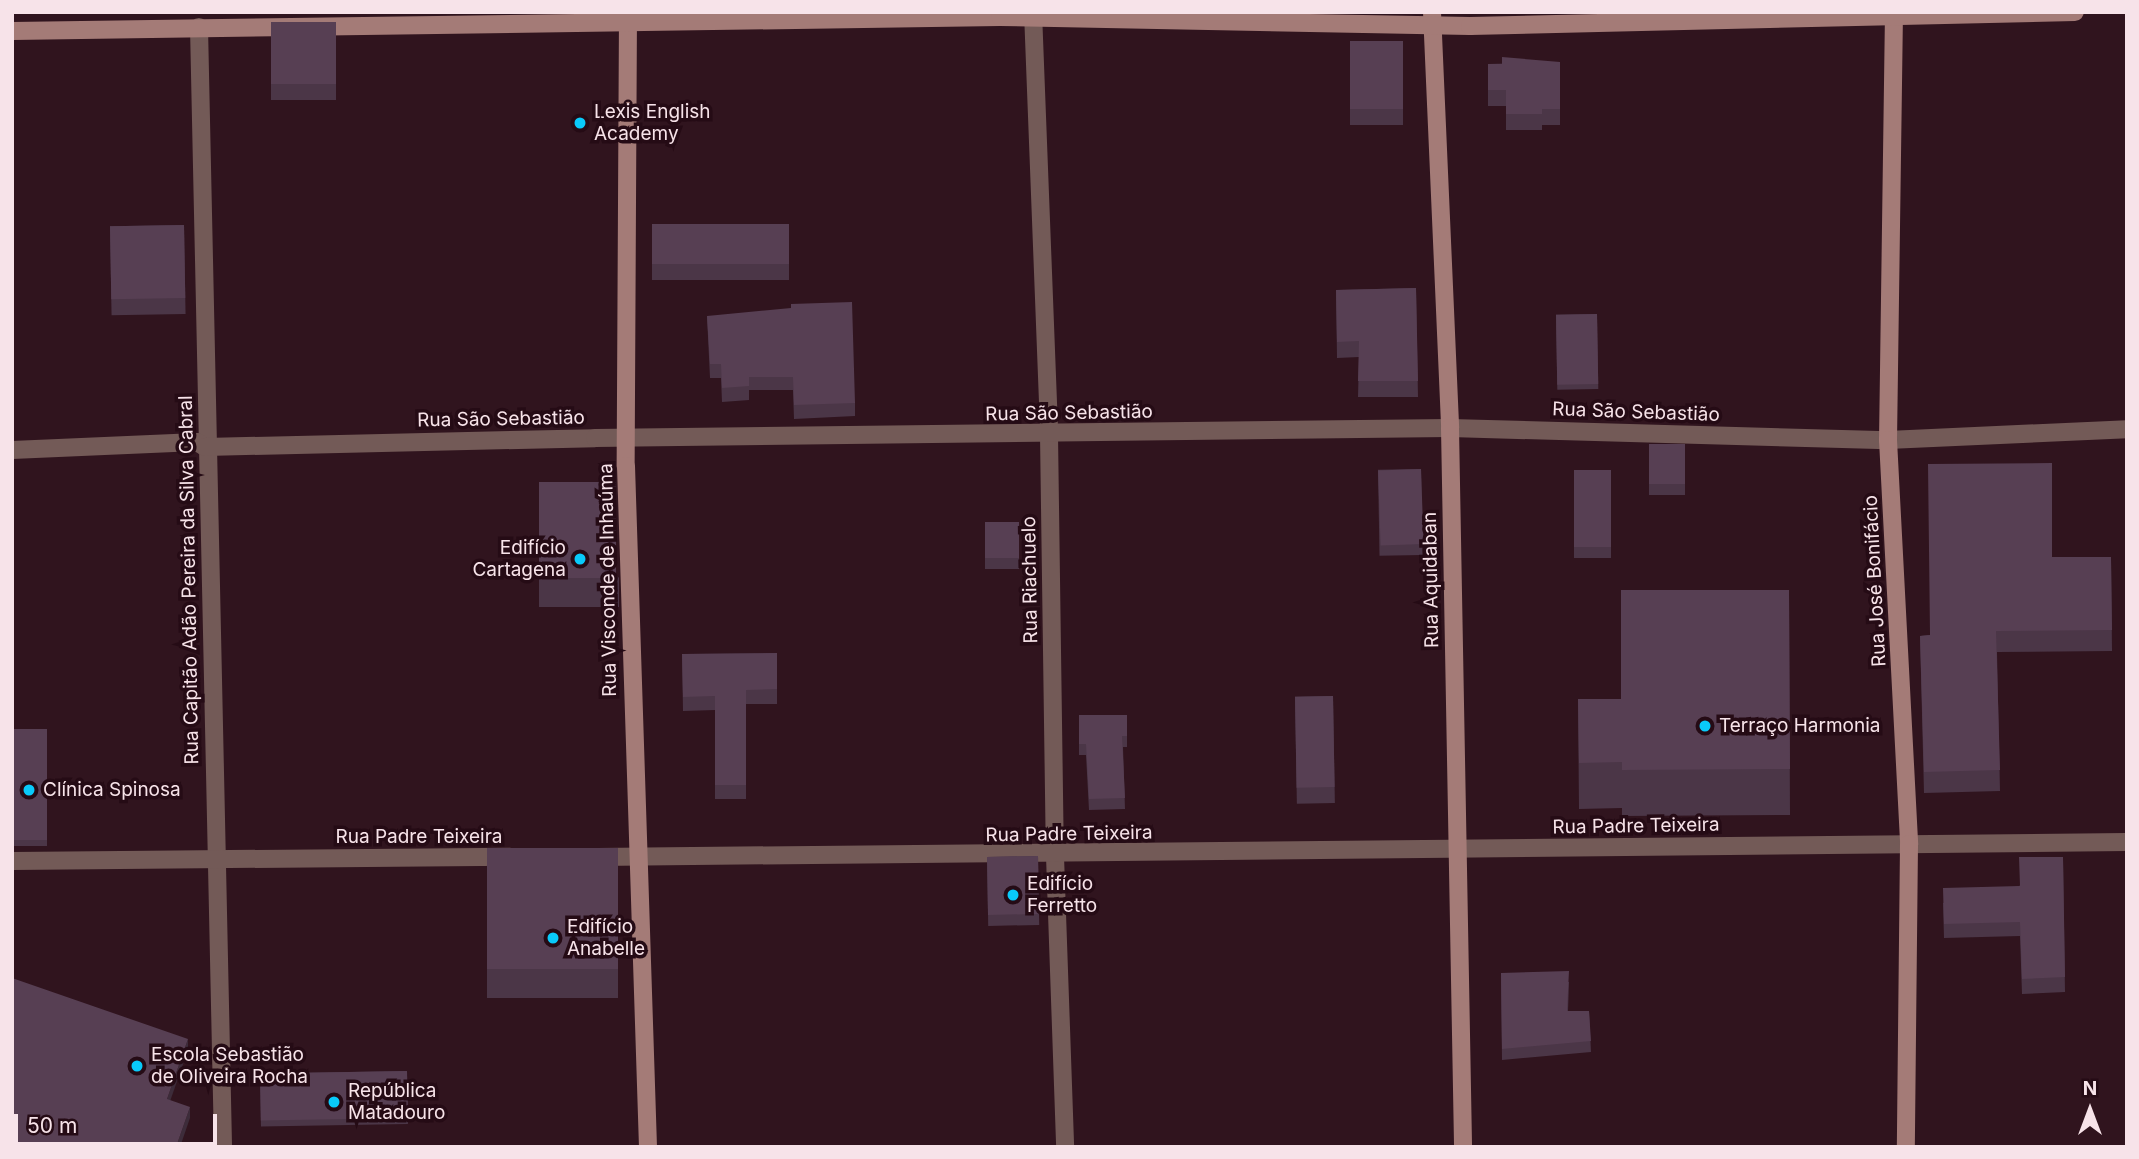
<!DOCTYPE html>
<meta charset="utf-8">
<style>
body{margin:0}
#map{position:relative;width:2139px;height:1159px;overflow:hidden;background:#30141e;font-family:Inter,sans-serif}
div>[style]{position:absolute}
.street>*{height:18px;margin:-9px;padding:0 9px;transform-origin:9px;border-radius:9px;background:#735a57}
.secondary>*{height:18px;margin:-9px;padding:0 9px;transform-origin:9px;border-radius:9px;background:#a47b77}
.wall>*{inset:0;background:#4b3647;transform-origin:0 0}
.shaded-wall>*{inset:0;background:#3d2c3a}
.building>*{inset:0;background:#573f53;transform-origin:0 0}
.dots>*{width:19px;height:19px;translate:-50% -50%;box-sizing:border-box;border:4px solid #250b15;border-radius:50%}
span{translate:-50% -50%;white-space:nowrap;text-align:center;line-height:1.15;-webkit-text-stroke:7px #250b15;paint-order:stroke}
.poi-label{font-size:19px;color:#f7e3e9}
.left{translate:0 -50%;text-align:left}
.right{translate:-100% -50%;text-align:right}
.street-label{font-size:19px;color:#f7e3e9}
.frame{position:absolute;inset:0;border:14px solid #f7e3e9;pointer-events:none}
.north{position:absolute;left:2055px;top:1075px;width:70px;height:70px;-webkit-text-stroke:5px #250b15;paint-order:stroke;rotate:0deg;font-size:19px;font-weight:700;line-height:28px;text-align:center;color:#f7e3e9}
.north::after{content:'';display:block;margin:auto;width:24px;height:32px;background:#f7e3e9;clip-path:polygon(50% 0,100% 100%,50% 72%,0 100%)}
.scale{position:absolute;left:14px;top:1114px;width:203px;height:32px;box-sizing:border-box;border:4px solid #f7e3e9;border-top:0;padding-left:9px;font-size:21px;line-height:24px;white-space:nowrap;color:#f7e3e9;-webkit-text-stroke:5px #250b15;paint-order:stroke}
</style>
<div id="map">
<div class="street">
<i style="left:1033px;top:12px;width:423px;rotate:87.8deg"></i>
<i style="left:1049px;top:435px;width:421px;rotate:89.2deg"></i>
<i style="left:1055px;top:856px;width:291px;rotate:88deg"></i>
<i style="left:199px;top:27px;width:1120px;rotate:88.77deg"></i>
<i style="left:12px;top:450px;width:185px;rotate:-2.5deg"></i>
<i style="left:197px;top:442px;width:9px;rotate:32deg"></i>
<i style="left:205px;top:447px;width:390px;rotate:-1.3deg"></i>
<i style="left:595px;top:438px;width:855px;rotate:-0.67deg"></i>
<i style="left:1450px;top:428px;width:438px;rotate:1.6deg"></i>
<i style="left:1888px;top:440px;width:239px;rotate:-2.6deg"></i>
<i style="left:597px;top:857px;width:1530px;rotate:-0.56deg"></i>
<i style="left:12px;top:861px;width:498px;rotate:-0.5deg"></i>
</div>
<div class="secondary">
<i style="left:628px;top:12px;width:454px;rotate:90.3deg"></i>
<i style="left:626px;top:466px;width:681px;rotate:88.15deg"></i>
<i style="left:1432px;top:12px;width:416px;rotate:87.5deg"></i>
<i style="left:1450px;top:428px;width:719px;rotate:88.96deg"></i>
<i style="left:1894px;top:12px;width:428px;rotate:90.8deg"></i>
<i style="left:1888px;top:440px;width:405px;rotate:87deg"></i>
<i style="left:1909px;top:844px;width:303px;rotate:90.6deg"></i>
<i style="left:12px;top:31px;width:988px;rotate:-0.81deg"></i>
<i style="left:1000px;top:17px;width:470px;rotate:1.1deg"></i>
<i style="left:1470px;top:26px;width:605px;rotate:-1.33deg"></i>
</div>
<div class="wall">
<i style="left:336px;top:22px;width:78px;height:65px;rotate:90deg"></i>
<i style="left:1350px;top:41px;width:53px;height:84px"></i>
<i style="clip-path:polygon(1560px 62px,1560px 125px,1542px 125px,1542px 130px,1506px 130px,1506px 106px,1488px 106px,1488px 64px)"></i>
<i style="left:652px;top:224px;width:137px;height:56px"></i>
<i style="left:184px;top:225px;width:89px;height:74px;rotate:89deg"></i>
<i style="clip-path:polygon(1416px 288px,1418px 397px,1358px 397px,1359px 357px,1337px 358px,1336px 290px)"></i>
<i style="left:1597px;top:314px;width:75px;height:41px;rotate:89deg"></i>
<i style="clip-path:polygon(707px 316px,855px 403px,855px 416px,794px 419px,793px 390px,749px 390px,749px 400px,722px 402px,721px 378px,710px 378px)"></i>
<i style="left:1649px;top:444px;width:36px;height:51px"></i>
<i style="left:1421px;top:469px;width:86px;height:43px;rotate:89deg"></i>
<i style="left:1574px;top:470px;width:37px;height:88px"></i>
<i style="clip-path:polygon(539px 482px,619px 578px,619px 607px,539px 607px)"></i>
<i style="left:1019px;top:522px;width:47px;height:34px;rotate:90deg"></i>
<i style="clip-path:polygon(2052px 557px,2111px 557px,2112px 651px,1997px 652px,2000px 791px,1924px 793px,1920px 636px,1930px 635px)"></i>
<i style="clip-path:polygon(1789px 590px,1790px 815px,1622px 816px,1622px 808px,1579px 809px,1578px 699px,1621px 699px)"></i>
<i style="clip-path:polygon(777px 653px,777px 704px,746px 704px,746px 799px,715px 799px,715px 710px,683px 711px,682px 654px)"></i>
<i style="left:1333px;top:696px;width:107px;height:38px;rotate:89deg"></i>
<i style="clip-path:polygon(1079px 715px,1127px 715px,1127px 747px,1123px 747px,1125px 809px,1089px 810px,1086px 755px,1079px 755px)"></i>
<i style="left:12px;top:729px;width:35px;height:117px"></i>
<i style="left:487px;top:848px;width:131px;height:150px"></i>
<i style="left:1038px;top:856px;width:69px;height:51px;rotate:89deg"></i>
<i style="clip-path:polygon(2063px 857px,2065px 992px,2022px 994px,2020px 936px,1944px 938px,1943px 903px,2019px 886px)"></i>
<i style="clip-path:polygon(1501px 973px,1569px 982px,1568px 1011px,1589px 1011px,1591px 1052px,1502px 1060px)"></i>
<i style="left:407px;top:1071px;width:53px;height:147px;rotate:89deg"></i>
</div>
<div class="shaded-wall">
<i style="clip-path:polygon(188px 1039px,188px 1050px,167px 1110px,167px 1099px)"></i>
<i style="clip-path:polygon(190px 1107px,190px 1118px,180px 1147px,176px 1147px)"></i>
</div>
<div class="building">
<i style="left:336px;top:22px;width:62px;height:65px;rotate:90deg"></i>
<i style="left:1350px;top:41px;width:53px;height:68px"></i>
<i style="clip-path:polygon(1502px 57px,1560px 62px,1560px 109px,1542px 109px,1542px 114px,1506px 114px,1506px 90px,1488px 90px,1488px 64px,1502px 64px)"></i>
<i style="left:652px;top:224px;width:137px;height:40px"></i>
<i style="left:184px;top:225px;width:73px;height:74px;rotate:89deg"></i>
<i style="clip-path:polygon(1416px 288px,1418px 381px,1358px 381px,1359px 341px,1337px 342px,1336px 290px)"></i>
<i style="clip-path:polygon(852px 302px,855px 403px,794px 405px,793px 377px,749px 377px,749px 386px,722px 388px,721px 364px,710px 364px,707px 316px,791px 308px,791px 304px)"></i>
<i style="left:1597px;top:314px;width:70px;height:41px;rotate:89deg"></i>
<i style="left:1649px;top:444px;width:36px;height:40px"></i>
<i style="clip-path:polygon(2052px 463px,2052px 557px,2111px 557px,2112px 630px,1996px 631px,2000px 770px,1924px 772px,1920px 636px,1930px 635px,1928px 464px)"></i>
<i style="left:1421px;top:469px;width:75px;height:43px;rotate:88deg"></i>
<i style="left:1574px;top:470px;width:37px;height:77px"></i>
<i style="left:539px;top:482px;width:77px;height:96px"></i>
<i style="left:1019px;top:522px;width:36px;height:34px;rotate:90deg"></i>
<i style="clip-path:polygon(1621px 590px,1789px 590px,1790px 769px,1622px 770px,1622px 762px,1579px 763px,1578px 699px,1621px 699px)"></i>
<i style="clip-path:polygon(777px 653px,777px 689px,746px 690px,746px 785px,715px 785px,715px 696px,683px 697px,682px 654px)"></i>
<i style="left:1333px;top:696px;width:91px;height:38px;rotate:89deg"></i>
<i style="clip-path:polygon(1079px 715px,1127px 715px,1127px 736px,1122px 736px,1125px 798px,1089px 799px,1086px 744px,1079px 744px)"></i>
<i style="left:12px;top:729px;width:35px;height:111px"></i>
<i style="left:487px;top:848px;width:131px;height:121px"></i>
<i style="left:1038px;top:856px;width:58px;height:51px;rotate:89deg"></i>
<i style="clip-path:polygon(2019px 857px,2063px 857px,2065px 977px,2022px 979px,2020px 922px,1944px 924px,1943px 888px,2020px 886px)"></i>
<i style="clip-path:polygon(1569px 971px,1567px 1011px,1589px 1011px,1591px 1041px,1502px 1049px,1501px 973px)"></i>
<i style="clip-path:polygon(12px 978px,188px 1039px,167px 1099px,190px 1107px,176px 1147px,12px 1147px)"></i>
<i style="left:407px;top:1071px;width:47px;height:147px;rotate:89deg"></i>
</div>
<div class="dots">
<i style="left:580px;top:123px;background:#09cafa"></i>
<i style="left:580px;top:559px;background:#09cafa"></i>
<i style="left:1705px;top:726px;background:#09cafa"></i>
<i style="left:29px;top:790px;background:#09cafa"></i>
<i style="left:1013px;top:895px;background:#09cafa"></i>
<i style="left:553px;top:938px;background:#09cafa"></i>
<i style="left:137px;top:1066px;background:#09cafa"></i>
<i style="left:334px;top:1102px;background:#09cafa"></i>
</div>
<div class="poi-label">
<span class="left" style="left:594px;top:123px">Lexis English<br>Academy</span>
<span class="right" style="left:566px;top:559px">Edifício<br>Cartagena</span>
<span class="left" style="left:1719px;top:726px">Terraço Harmonia</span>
<span class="left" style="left:43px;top:790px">Clínica Spinosa</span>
<span class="left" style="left:1027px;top:895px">Edifício<br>Ferretto</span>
<span class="left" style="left:567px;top:938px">Edifício<br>Anabelle</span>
<span class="left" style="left:151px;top:1066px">Escola Sebastião<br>de Oliveira Rocha</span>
<span class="left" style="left:348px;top:1102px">República<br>Matadouro</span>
</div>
<div class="street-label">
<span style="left:1636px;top:412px;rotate:2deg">Rua São Sebastião</span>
<span style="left:1069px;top:413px;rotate:-1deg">Rua São Sebastião</span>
<span style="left:501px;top:419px;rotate:-1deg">Rua São Sebastião</span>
<span style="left:189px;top:580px;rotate:-91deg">Rua Capitão Adão Pereira da Silva Cabral</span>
<span style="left:608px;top:580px;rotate:-91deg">Rua Visconde de Inhaúma</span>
<span style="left:1030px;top:580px;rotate:-91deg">Rua Riachuelo</span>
<span style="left:1431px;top:580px;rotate:-91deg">Rua Aquidaban</span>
<span style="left:1875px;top:581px;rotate:-93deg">Rua José Bonifácio</span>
<span style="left:1636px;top:826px;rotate:-1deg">Rua Padre Teixeira</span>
<span style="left:1069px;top:834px;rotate:-1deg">Rua Padre Teixeira</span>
<span style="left:419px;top:837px">Rua Padre Teixeira</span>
</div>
<div class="frame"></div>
<div class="north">N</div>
<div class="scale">50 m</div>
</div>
